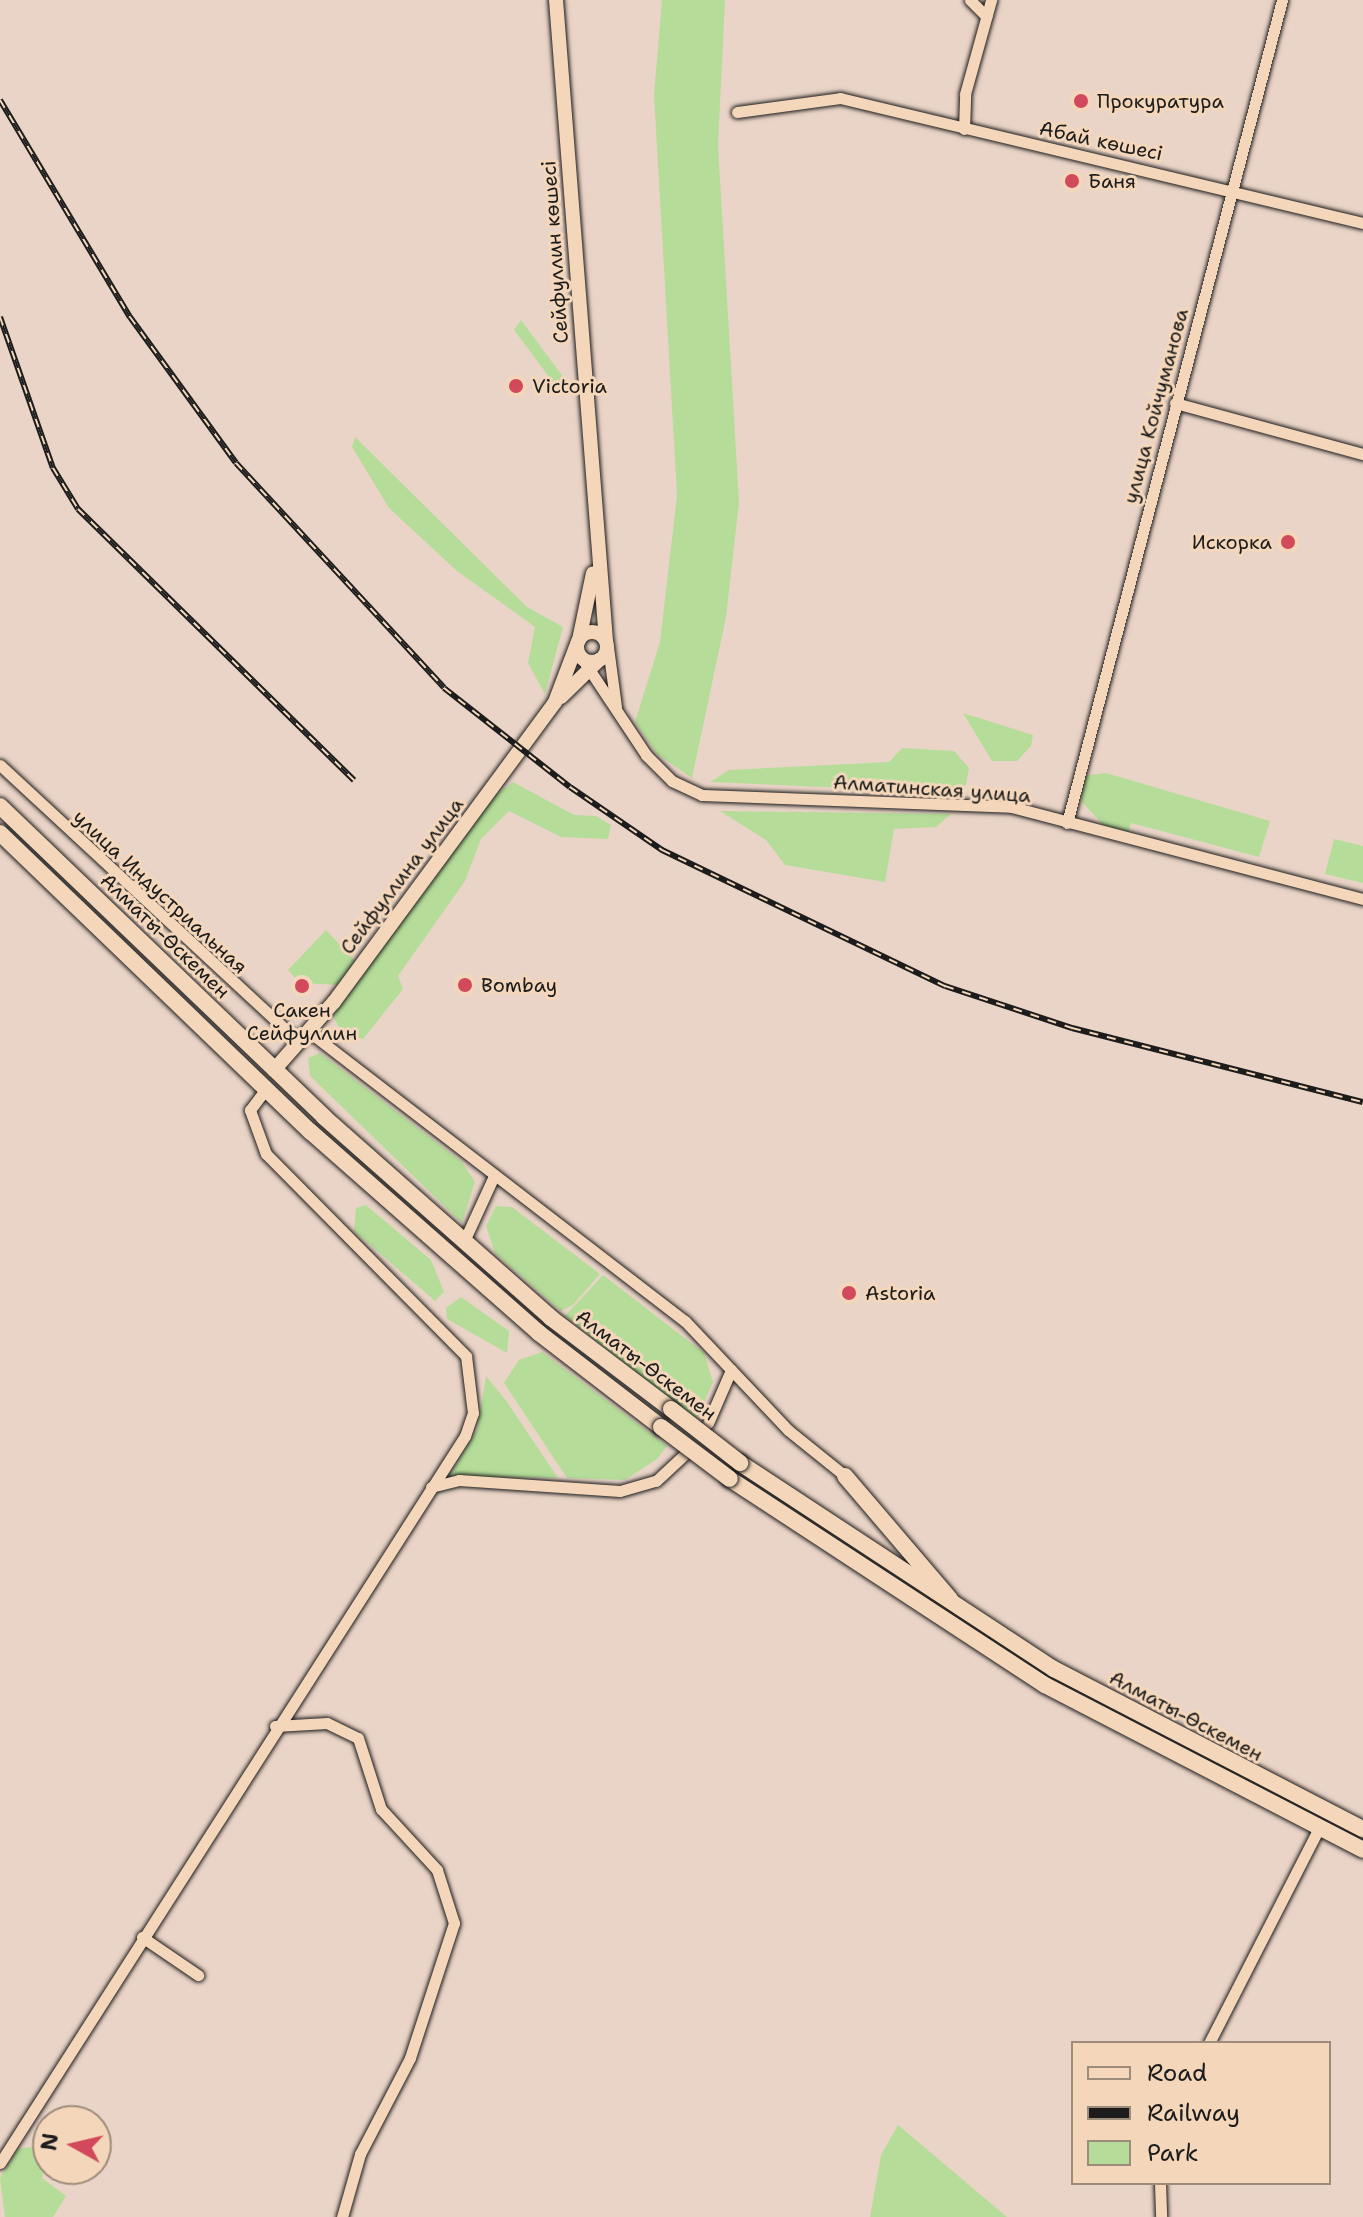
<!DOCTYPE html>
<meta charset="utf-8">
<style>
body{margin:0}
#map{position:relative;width:1363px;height:2217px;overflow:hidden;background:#ead4c7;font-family:"Shantell Sans",sans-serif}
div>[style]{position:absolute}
.green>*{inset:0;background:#b5dd99}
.roads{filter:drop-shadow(0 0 2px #1c1c1c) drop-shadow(0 0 2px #1c1c1c)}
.minor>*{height:11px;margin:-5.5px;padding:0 5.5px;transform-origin:5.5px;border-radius:5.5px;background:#f4d7ba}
.major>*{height:14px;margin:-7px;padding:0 7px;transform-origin:7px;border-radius:7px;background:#f4d7ba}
.major>.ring{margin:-7px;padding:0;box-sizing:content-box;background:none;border:14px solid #f4d7ba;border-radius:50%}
.highway>*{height:16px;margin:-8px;padding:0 8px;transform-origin:8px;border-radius:8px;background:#f4d7ba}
.rail>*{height:6px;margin-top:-3px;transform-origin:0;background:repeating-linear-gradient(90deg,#f4d7ba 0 9px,#1c1c1c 0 18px);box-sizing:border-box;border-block:2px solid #1c1c1c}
.bridges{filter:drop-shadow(0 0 2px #1c1c1c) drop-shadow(0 0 2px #1c1c1c)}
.highway-bridge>*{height:16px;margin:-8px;padding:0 8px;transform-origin:8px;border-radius:8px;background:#f4d7ba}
.dots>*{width:22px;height:22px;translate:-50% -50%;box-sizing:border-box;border:4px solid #f4d7ba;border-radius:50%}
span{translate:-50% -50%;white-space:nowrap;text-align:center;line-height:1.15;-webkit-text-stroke:6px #f4d7ba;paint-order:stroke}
.poi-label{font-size:20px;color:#1c1c1c}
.left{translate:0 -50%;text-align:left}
.right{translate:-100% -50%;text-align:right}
.street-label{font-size:20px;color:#1c1c1c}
.legend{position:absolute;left:1071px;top:2041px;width:260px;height:144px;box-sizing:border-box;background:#f4d7ba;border:2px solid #9e8c7b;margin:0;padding:10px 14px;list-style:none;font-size:24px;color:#1c1c1c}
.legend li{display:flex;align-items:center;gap:16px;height:40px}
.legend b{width:40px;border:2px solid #9e8c7b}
.north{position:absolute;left:32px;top:2105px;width:80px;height:80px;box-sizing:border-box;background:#f4d7ba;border:2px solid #9e8c7b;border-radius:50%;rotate:278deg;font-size:22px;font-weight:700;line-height:32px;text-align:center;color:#1c1c1c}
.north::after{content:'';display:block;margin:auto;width:28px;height:36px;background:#d1495b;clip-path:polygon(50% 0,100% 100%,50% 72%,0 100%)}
</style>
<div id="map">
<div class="green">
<i style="clip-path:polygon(662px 0,725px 0,718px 145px,739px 502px,726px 617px,692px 778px,657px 754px,635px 722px,660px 642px,677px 495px,654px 95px)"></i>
<i style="clip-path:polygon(521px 320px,564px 378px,564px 397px,514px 330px)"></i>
<i style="clip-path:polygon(355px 437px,527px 607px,563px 627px,545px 694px,528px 663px,535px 627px,457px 571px,389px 508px,352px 447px)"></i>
<i style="clip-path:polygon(963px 713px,1033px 735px,1031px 746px,1017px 761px,992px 761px)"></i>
<i style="clip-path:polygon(902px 748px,954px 751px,969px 768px,966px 785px,941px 792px,710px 782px,729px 770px,889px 762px)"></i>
<i style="clip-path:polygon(1106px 773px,1270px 821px,1259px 857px,1131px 823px,1128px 834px,1108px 830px,1082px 802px,1082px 776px)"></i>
<i style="clip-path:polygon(513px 782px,574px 815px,596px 816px,611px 825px,608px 839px,561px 837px,509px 811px,481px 839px,465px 881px,398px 976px,403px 989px,363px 1039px,342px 1033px,333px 1016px,342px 1000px,490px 799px)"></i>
<i style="clip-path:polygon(720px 811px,951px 814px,936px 827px,894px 829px,885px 882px,785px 865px,766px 840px)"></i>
<i style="clip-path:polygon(1334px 839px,1363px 846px,1363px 883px,1325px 874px)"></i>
<i style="clip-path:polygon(326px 930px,355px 961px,340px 985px,300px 983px,288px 970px)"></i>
<i style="clip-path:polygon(320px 1053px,462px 1162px,475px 1182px,462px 1223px,310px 1076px,308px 1058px)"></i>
<i style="clip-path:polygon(366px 1205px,431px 1260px,444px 1292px,435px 1301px,354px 1231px,356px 1208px)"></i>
<i style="clip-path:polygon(496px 1206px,512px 1207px,600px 1274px,573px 1305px,561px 1311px,495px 1253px,486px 1226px)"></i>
<i style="clip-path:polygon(603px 1275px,704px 1353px,713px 1382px,696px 1420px,565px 1316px)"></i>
<i style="clip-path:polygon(461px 1297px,509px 1331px,507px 1353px,447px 1319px,446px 1308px)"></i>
<i style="clip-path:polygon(542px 1352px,667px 1446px,657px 1459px,625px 1480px,567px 1478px,504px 1383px,519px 1360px)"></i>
<i style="clip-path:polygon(486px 1376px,507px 1402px,558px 1478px,448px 1477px,477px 1430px)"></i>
<i style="clip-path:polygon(898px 2125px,1007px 2217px,870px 2217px,881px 2155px)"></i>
<i style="clip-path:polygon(31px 2147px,48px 2158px,42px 2178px,66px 2196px,53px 2217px,5px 2217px,0 2178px,18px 2149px)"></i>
</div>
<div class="roads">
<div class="minor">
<i style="left:970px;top:0;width:23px;rotate:45deg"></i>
<i style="left:737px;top:112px;width:104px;rotate:-7.7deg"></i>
<i style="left:840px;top:98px;width:538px;rotate:13.44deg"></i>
<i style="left:964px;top:129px;width:35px;rotate:-88deg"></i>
<i style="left:965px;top:94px;width:98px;rotate:-74.5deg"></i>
<i style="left:1175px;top:403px;width:195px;rotate:15.2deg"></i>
<i style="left:608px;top:647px;width:61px;rotate:82.4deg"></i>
<i style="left:581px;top:657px;width:118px;rotate:56.4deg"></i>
<i style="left:646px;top:755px;width:37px;rotate:45deg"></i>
<i style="left:672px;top:781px;width:33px;rotate:25deg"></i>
<i style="left:702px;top:795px;width:310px;rotate:2.2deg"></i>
<i style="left:1012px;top:807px;width:363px;rotate:14.7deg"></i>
<i style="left:0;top:765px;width:408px;rotate:42.8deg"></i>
<i style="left:1067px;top:823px;width:851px;rotate:-75.36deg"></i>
<i style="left:308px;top:1031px;width:476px;rotate:37.6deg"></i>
<i style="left:685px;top:1321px;width:150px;rotate:46.6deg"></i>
<i style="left:788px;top:1430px;width:73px;rotate:38.9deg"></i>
<i style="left:465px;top:1239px;width:69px;rotate:-65.3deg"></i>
<i style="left:708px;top:1423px;width:58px;rotate:-66.5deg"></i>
<i style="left:431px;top:1487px;width:29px;rotate:-14deg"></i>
<i style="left:459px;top:1480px;width:161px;rotate:3.9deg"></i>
<i style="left:620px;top:1491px;width:37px;rotate:-16deg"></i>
<i style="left:656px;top:1481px;width:37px;rotate:-43deg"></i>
<i style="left:275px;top:1726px;width:52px;rotate:-3.3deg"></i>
<i style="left:327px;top:1723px;width:34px;rotate:26deg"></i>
<i style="left:358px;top:1738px;width:75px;rotate:72.1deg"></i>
<i style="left:381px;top:1809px;width:83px;rotate:47.4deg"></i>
<i style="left:437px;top:1870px;width:56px;rotate:72.2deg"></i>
<i style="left:454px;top:1923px;width:142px;rotate:108.1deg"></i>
<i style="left:410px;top:2058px;width:108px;rotate:117.5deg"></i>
<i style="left:360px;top:2154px;width:66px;rotate:105.9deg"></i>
<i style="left:142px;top:1937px;width:68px;rotate:34.2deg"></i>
<i style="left:1209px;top:2043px;width:239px;rotate:-62.9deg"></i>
<i style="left:0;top:2163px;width:863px;rotate:-57.4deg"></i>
<i style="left:465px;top:1436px;width:24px;rotate:-71deg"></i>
<i style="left:473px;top:1413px;width:57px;rotate:-97deg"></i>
<i style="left:466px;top:1356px;width:284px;rotate:-134.7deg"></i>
<i style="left:266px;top:1154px;width:47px;rotate:-110deg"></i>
<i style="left:250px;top:1110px;width:26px;rotate:-53deg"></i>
<i style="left:1160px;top:2183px;width:34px;rotate:88deg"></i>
</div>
<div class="major">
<i style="left:556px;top:0;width:643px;rotate:85.54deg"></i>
<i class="ring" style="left:577px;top:632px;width:16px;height:16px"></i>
<i style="left:579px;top:640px;width:68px;rotate:-78.2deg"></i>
<i style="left:561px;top:697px;width:53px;rotate:-44.2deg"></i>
<i style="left:274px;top:1070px;width:91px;rotate:-48.6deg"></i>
<i style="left:334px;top:1002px;width:373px;rotate:-53.6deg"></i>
<i style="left:555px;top:702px;width:62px;rotate:-69.2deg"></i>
</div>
<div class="highway">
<i style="left:0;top:806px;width:449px;rotate:43.8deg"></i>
<i style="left:324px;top:1117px;width:303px;rotate:41.5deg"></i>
<i style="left:551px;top:1318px;width:151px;rotate:37.2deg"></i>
<i style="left:0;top:833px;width:431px;rotate:43.9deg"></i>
<i style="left:311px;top:1132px;width:304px;rotate:41.4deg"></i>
<i style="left:539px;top:1333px;width:154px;rotate:37.6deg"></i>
<i style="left:740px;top:1463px;width:376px;rotate:33.3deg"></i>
<i style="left:1054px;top:1669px;width:348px;rotate:27.4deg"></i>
<i style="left:845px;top:1476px;width:162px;rotate:49.5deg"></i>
<i style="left:730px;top:1479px;width:376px;rotate:33.2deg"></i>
<i style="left:1045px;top:1685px;width:358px;rotate:27.4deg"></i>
</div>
</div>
<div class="rail">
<i style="left:0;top:100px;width:253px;rotate:59.1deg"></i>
<i style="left:130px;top:317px;width:180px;rotate:54deg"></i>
<i style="left:236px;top:463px;width:306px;rotate:47.2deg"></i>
<i style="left:444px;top:688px;width:160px;rotate:38.2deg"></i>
<i style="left:570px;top:787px;width:112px;rotate:34.4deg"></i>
<i style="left:662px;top:850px;width:314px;rotate:25.7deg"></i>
<i style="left:945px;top:986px;width:134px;rotate:18.3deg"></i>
<i style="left:1072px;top:1028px;width:300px;rotate:14.3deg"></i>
<i style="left:0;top:317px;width:160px;rotate:70.7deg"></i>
<i style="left:53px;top:468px;width:48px;rotate:58.6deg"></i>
<i style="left:78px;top:509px;width:387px;rotate:44.5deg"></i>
</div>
<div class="bridges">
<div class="highway-bridge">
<i style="left:671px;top:1409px;width:88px;rotate:38deg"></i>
<i style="left:661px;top:1427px;width:86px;rotate:37deg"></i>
</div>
</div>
<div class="dots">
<i style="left:1081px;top:101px;background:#d1495b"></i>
<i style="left:1072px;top:181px;background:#d1495b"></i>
<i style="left:516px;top:386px;background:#d1495b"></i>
<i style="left:1288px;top:542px;background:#d1495b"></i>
<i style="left:465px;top:985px;background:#d1495b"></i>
<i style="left:302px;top:986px;background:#d1495b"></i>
<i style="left:849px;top:1293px;background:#d1495b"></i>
</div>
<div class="poi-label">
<span class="left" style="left:1097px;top:101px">Прокуратура</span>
<span class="left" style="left:1088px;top:181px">Баня</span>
<span class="left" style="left:532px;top:386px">Victoria</span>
<span class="right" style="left:1272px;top:542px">Искоркa</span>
<span class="left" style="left:481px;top:985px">Bombay</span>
<span style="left:302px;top:1022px">Сакен<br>Сейфуллин</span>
<span class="left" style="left:865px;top:1293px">Astoria</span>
</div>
<div class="street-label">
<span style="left:1101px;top:141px;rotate:12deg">Абай көшесі</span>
<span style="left:555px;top:252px;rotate:-94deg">Сейфуллин көшесі</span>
<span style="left:1156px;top:406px;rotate:-75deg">улица Койчуманова</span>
<span style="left:932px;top:789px;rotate:4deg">Алматинская улица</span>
<span style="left:402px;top:876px;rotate:-53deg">Сейфуллина улица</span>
<span style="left:160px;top:892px;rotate:43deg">улица Индустриальная</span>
<span style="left:165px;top:936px;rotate:44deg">Алматы-Өскемен</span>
<span style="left:646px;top:1365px;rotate:37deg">Алматы-Өскемен</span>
<span style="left:1186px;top:1716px;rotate:28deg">Алматы-Өскемен</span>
</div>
<ul class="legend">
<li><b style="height:10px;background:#f4d7ba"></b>Road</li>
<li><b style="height:10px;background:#1c1c1c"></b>Railway</li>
<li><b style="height:22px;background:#b5dd99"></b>Park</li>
</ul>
<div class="north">N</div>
</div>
